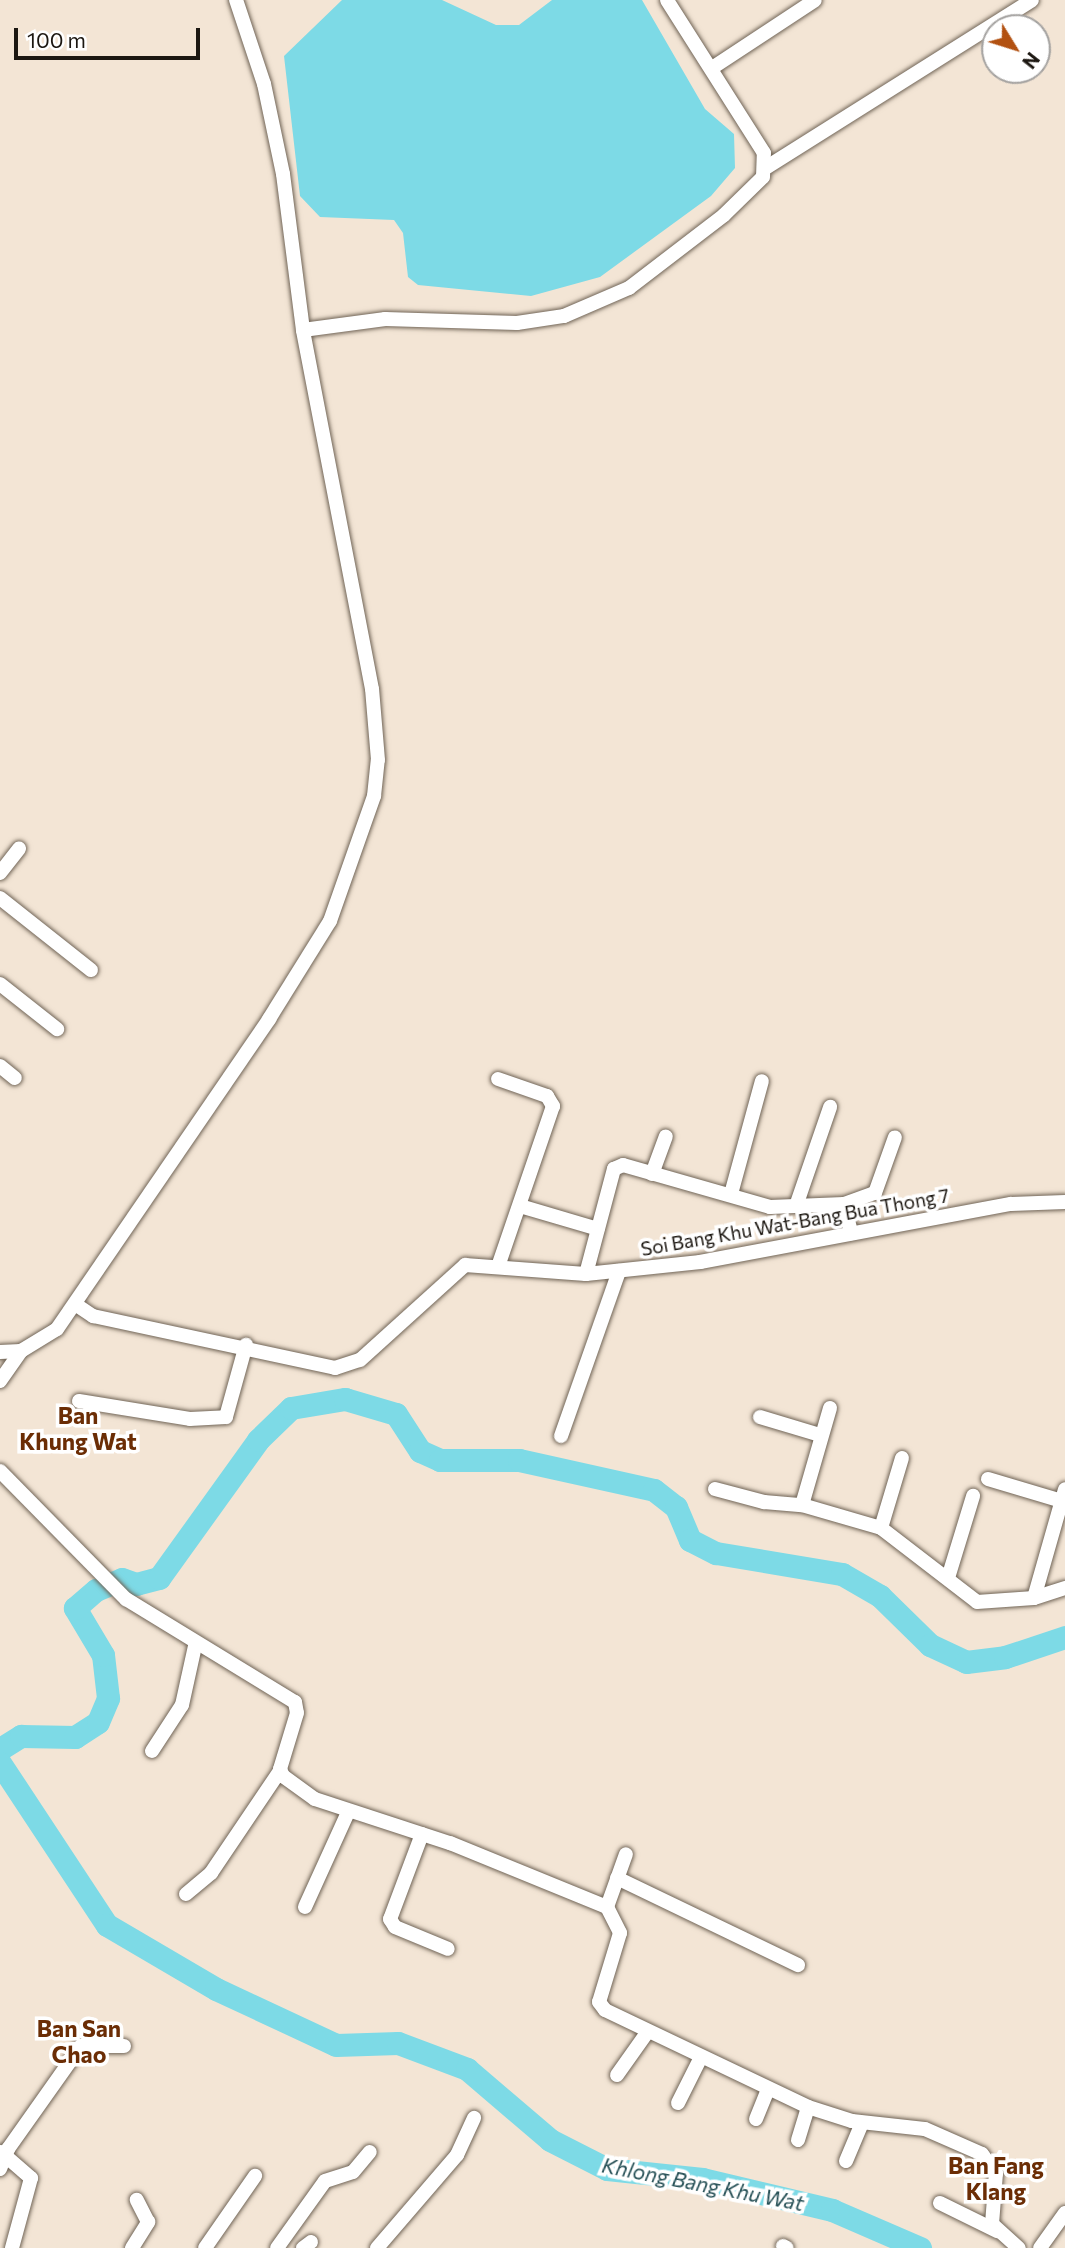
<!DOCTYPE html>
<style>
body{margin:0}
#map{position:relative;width:1065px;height:2248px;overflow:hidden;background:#f3e5d5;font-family:Commissioner,sans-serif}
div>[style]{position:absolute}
.water>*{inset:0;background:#7ddae6}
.river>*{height:23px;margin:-11.5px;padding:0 11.5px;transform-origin:11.5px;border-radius:11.5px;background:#7ddae6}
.roads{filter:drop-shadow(0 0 2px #706456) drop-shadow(0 0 2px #706456)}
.street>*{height:14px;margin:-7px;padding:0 7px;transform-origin:7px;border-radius:7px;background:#fff}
span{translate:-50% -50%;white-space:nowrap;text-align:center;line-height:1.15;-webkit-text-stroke:7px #fff;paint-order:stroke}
.street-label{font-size:19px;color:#1c1711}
.water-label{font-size:21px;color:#265056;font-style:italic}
.quarter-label{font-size:23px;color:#6b2d05;font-weight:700}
.north{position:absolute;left:981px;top:14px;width:70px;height:70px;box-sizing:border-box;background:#fff;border:2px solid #a4a2a0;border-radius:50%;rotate:128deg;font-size:19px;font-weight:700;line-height:28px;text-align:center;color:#1c1711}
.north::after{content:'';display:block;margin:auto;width:24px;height:32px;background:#b25111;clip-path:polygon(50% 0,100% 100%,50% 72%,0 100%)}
.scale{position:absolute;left:14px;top:28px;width:186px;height:32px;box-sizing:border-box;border:4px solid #1c1711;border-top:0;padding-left:9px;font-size:21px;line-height:24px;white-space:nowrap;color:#1c1711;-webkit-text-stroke:5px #fff;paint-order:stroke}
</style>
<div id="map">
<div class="water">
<i style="clip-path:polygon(342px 0,442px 0,496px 25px,519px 25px,552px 0,642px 0,705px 109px,734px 134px,735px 168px,711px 196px,600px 277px,531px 296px,418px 285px,408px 277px,403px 233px,394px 220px,320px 217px,300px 196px,284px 56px)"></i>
</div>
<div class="river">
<i style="left:0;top:1749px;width:25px;rotate:-32deg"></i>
<i style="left:21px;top:1736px;width:54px;rotate:1.1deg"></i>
<i style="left:75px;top:1737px;width:27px;rotate:-33deg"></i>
<i style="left:98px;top:1722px;width:26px;rotate:-67deg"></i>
<i style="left:108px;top:1698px;width:43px;rotate:-96.6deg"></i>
<i style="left:103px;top:1655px;width:55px;rotate:-120.8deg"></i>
<i style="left:75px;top:1608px;width:28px;rotate:-41deg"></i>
<i style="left:96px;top:1590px;width:28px;rotate:-23deg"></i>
<i style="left:122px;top:1579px;width:15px;rotate:20deg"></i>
<i style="left:136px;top:1584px;width:24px;rotate:-15deg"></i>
<i style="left:159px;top:1578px;width:170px;rotate:-54.3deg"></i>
<i style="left:258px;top:1440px;width:46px;rotate:-44.1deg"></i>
<i style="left:291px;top:1408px;width:55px;rotate:-9.5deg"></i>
<i style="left:345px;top:1399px;width:53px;rotate:16.4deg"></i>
<i style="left:396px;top:1414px;width:44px;rotate:57deg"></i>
<i style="left:420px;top:1451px;width:22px;rotate:24deg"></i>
<i style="left:440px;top:1460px;width:79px"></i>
<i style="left:519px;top:1460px;width:138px;rotate:12.5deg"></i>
<i style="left:654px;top:1490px;width:28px;rotate:38deg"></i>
<i style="left:676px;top:1507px;width:36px;rotate:67deg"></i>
<i style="left:690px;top:1540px;width:29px;rotate:27deg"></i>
<i style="left:716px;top:1553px;width:128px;rotate:9.5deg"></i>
<i style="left:842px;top:1574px;width:44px;rotate:30.1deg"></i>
<i style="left:880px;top:1596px;width:70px;rotate:44.4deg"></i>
<i style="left:930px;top:1645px;width:40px;rotate:25deg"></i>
<i style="left:966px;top:1662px;width:39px;rotate:-7deg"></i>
<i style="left:1005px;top:1657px;width:63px;rotate:-18.4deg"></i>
<i style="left:0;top:1763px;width:194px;rotate:56.6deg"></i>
<i style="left:107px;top:1925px;width:126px;rotate:30.4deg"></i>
<i style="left:216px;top:1989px;width:132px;rotate:25deg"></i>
<i style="left:336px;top:2045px;width:62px;rotate:-1.8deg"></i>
<i style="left:398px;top:2043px;width:74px;rotate:20.6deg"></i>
<i style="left:467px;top:2069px;width:109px;rotate:40.5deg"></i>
<i style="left:550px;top:2140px;width:64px;rotate:27deg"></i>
<i style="left:607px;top:2169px;width:96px;rotate:6deg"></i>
<i style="left:702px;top:2179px;width:134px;rotate:13.4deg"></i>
<i style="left:832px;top:2210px;width:96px;rotate:23.4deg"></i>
</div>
<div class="roads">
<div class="street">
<i style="left:712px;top:68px;width:123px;rotate:-33.4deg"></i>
<i style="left:767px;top:167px;width:313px;rotate:-32.2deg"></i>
<i style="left:303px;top:330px;width:83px;rotate:-7.6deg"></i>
<i style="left:385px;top:319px;width:132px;rotate:1.7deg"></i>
<i style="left:517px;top:323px;width:48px;rotate:-8.5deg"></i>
<i style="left:564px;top:316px;width:71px;rotate:-23.3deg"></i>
<i style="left:629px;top:288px;width:120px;rotate:-37.5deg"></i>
<i style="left:724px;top:215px;width:54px;rotate:-44.3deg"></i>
<i style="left:763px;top:177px;width:24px;rotate:-88deg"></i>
<i style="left:764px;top:153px;width:181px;rotate:-122.4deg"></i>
<i style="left:0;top:873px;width:31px;rotate:-52deg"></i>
<i style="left:0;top:898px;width:116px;rotate:38.4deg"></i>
<i style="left:0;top:984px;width:73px;rotate:38.3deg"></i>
<i style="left:0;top:1066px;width:19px;rotate:39deg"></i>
<i style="left:498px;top:1079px;width:52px;rotate:19.1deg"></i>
<i style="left:547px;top:1096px;width:12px;rotate:59deg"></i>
<i style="left:553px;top:1106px;width:170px;rotate:108.9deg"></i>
<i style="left:652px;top:1174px;width:40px;rotate:-69.8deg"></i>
<i style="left:731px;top:1194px;width:117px;rotate:-74.7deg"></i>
<i style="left:844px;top:1204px;width:30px;rotate:76deg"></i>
<i style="left:520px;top:1206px;width:81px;rotate:16.4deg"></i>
<i style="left:796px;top:1206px;width:105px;rotate:-71deg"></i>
<i style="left:586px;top:1274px;width:109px;rotate:-75.1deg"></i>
<i style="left:614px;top:1169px;width:10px;rotate:-24deg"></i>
<i style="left:623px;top:1165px;width:153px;rotate:15.9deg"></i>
<i style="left:770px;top:1207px;width:74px;rotate:-2.3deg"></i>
<i style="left:844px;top:1204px;width:33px;rotate:-20deg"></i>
<i style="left:875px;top:1193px;width:59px;rotate:-70.3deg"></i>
<i style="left:75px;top:1304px;width:22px;rotate:34deg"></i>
<i style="left:93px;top:1316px;width:248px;rotate:12.1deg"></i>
<i style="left:335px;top:1368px;width:26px;rotate:-18deg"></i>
<i style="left:360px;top:1360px;width:142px;rotate:-42.1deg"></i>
<i style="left:465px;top:1265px;width:121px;rotate:4.3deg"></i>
<i style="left:586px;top:1274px;width:115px;rotate:-6deg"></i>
<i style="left:700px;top:1262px;width:316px;rotate:-10.6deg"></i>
<i style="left:1011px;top:1204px;width:54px;rotate:-2.1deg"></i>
<i style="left:0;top:1352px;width:21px;rotate:-3deg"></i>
<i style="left:21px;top:1351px;width:42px;rotate:-31.4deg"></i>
<i style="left:57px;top:1329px;width:376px;rotate:-55.6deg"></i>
<i style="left:269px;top:1019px;width:115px;rotate:-58.1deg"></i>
<i style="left:330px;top:921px;width:133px;rotate:-70.6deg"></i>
<i style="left:374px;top:796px;width:36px;rotate:-84deg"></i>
<i style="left:378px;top:760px;width:71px;rotate:-94.8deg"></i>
<i style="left:372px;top:689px;width:366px;rotate:-100.9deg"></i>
<i style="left:303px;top:330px;width:157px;rotate:-97.3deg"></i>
<i style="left:283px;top:174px;width:92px;rotate:-101.9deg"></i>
<i style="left:264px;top:84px;width:89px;rotate:-108.4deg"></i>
<i style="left:0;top:1381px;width:37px;rotate:-55deg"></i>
<i style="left:79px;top:1401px;width:112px;rotate:9.2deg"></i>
<i style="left:190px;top:1419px;width:36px;rotate:-3deg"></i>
<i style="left:226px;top:1417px;width:75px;rotate:-74.5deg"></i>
<i style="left:760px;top:1417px;width:63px;rotate:16.7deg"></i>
<i style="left:561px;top:1436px;width:175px;rotate:-70.6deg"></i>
<i style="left:0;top:1471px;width:180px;rotate:45.5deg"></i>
<i style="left:126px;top:1599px;width:198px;rotate:31.4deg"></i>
<i style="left:295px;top:1702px;width:11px;rotate:80deg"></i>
<i style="left:297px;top:1713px;width:59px;rotate:106.9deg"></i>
<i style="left:280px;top:1769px;width:8px;rotate:67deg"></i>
<i style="left:283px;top:1776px;width:39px;rotate:36deg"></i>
<i style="left:315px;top:1799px;width:142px;rotate:18.1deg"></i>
<i style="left:450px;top:1843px;width:170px;rotate:22.2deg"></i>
<i style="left:607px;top:1907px;width:29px;rotate:63deg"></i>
<i style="left:620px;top:1933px;width:72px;rotate:106.9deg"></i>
<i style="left:599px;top:2002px;width:10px;rotate:53deg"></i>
<i style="left:605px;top:2010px;width:225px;rotate:25.5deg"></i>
<i style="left:808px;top:2107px;width:46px;rotate:17.7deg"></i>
<i style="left:852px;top:2121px;width:73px;rotate:6.3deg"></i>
<i style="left:925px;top:2129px;width:62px;rotate:23.7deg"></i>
<i style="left:982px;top:2154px;width:24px;rotate:54deg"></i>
<i style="left:996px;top:2173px;width:51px;rotate:94.5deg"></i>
<i style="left:992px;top:2224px;width:36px;rotate:42deg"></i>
<i style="left:988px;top:1479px;width:77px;rotate:16.6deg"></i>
<i style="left:715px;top:1489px;width:51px;rotate:14.9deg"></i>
<i style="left:764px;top:1502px;width:38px;rotate:5deg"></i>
<i style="left:802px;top:1505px;width:82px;rotate:16.2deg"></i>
<i style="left:881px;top:1528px;width:121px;rotate:37.6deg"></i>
<i style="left:977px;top:1602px;width:57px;rotate:-4deg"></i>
<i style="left:1034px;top:1598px;width:33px;rotate:-18deg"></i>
<i style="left:802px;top:1505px;width:101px;rotate:-73.9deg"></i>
<i style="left:881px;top:1528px;width:73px;rotate:-73.3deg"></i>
<i style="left:948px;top:1578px;width:86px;rotate:-73deg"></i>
<i style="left:1034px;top:1598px;width:113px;rotate:-74.1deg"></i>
<i style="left:152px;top:1751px;width:55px;rotate:-56.9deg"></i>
<i style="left:182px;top:1705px;width:60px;rotate:-77.6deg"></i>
<i style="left:422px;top:1834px;width:91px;rotate:110.6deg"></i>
<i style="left:390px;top:1919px;width:9px;rotate:58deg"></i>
<i style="left:395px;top:1927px;width:57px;rotate:22.5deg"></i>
<i style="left:617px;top:1878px;width:201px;rotate:25.7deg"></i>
<i style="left:186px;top:1894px;width:33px;rotate:-40deg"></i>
<i style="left:211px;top:1873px;width:122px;rotate:-56deg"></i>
<i style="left:305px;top:1907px;width:104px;rotate:-65.6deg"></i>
<i style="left:607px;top:1907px;width:56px;rotate:-70.3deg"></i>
<i style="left:617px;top:2075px;width:50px;rotate:-54.7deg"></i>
<i style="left:678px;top:2103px;width:51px;rotate:-63.4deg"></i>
<i style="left:756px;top:2119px;width:32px;rotate:-68deg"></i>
<i style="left:798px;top:2140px;width:34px;rotate:-73deg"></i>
<i style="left:1px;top:2152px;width:40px;rotate:41deg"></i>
<i style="left:31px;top:2178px;width:73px;rotate:105.2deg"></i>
<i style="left:846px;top:2161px;width:41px;rotate:-67.2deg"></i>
<i style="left:0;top:2169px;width:22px;rotate:-68deg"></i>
<i style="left:8px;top:2149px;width:126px;rotate:-54.7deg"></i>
<i style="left:81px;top:2046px;width:43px"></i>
<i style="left:940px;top:2203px;width:64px;rotate:26.2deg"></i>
<i style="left:783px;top:2246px;width:4px;rotate:27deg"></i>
<i style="left:132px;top:2248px;width:31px;rotate:-58deg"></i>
<i style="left:148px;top:2222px;width:25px;rotate:-117deg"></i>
<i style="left:205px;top:2248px;width:88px;rotate:-55.2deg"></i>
<i style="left:277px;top:2248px;width:82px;rotate:-54.4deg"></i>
<i style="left:325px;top:2181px;width:29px;rotate:-18deg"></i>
<i style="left:353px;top:2172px;width:26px;rotate:-50deg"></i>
<i style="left:303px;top:2248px;width:10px;rotate:-37deg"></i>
<i style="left:377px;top:2248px;width:123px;rotate:-49.3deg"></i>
<i style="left:457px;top:2155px;width:41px;rotate:-65.3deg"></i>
<i style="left:1040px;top:2248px;width:43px;rotate:-54.5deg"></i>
</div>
</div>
<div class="street-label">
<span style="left:795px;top:1222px;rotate:-10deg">Soi Bang Khu Wat-Bang Bua Thong 7</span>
</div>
<div class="water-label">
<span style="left:703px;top:2184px;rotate:11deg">Khlong Bang Khu Wat</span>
</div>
<div class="quarter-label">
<span style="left:78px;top:1428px">Ban<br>Khung Wat</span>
<span style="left:79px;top:2041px">Ban San<br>Chao</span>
<span style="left:996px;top:2178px">Ban Fang<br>Klang</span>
</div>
<div class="north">N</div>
<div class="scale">100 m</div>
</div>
